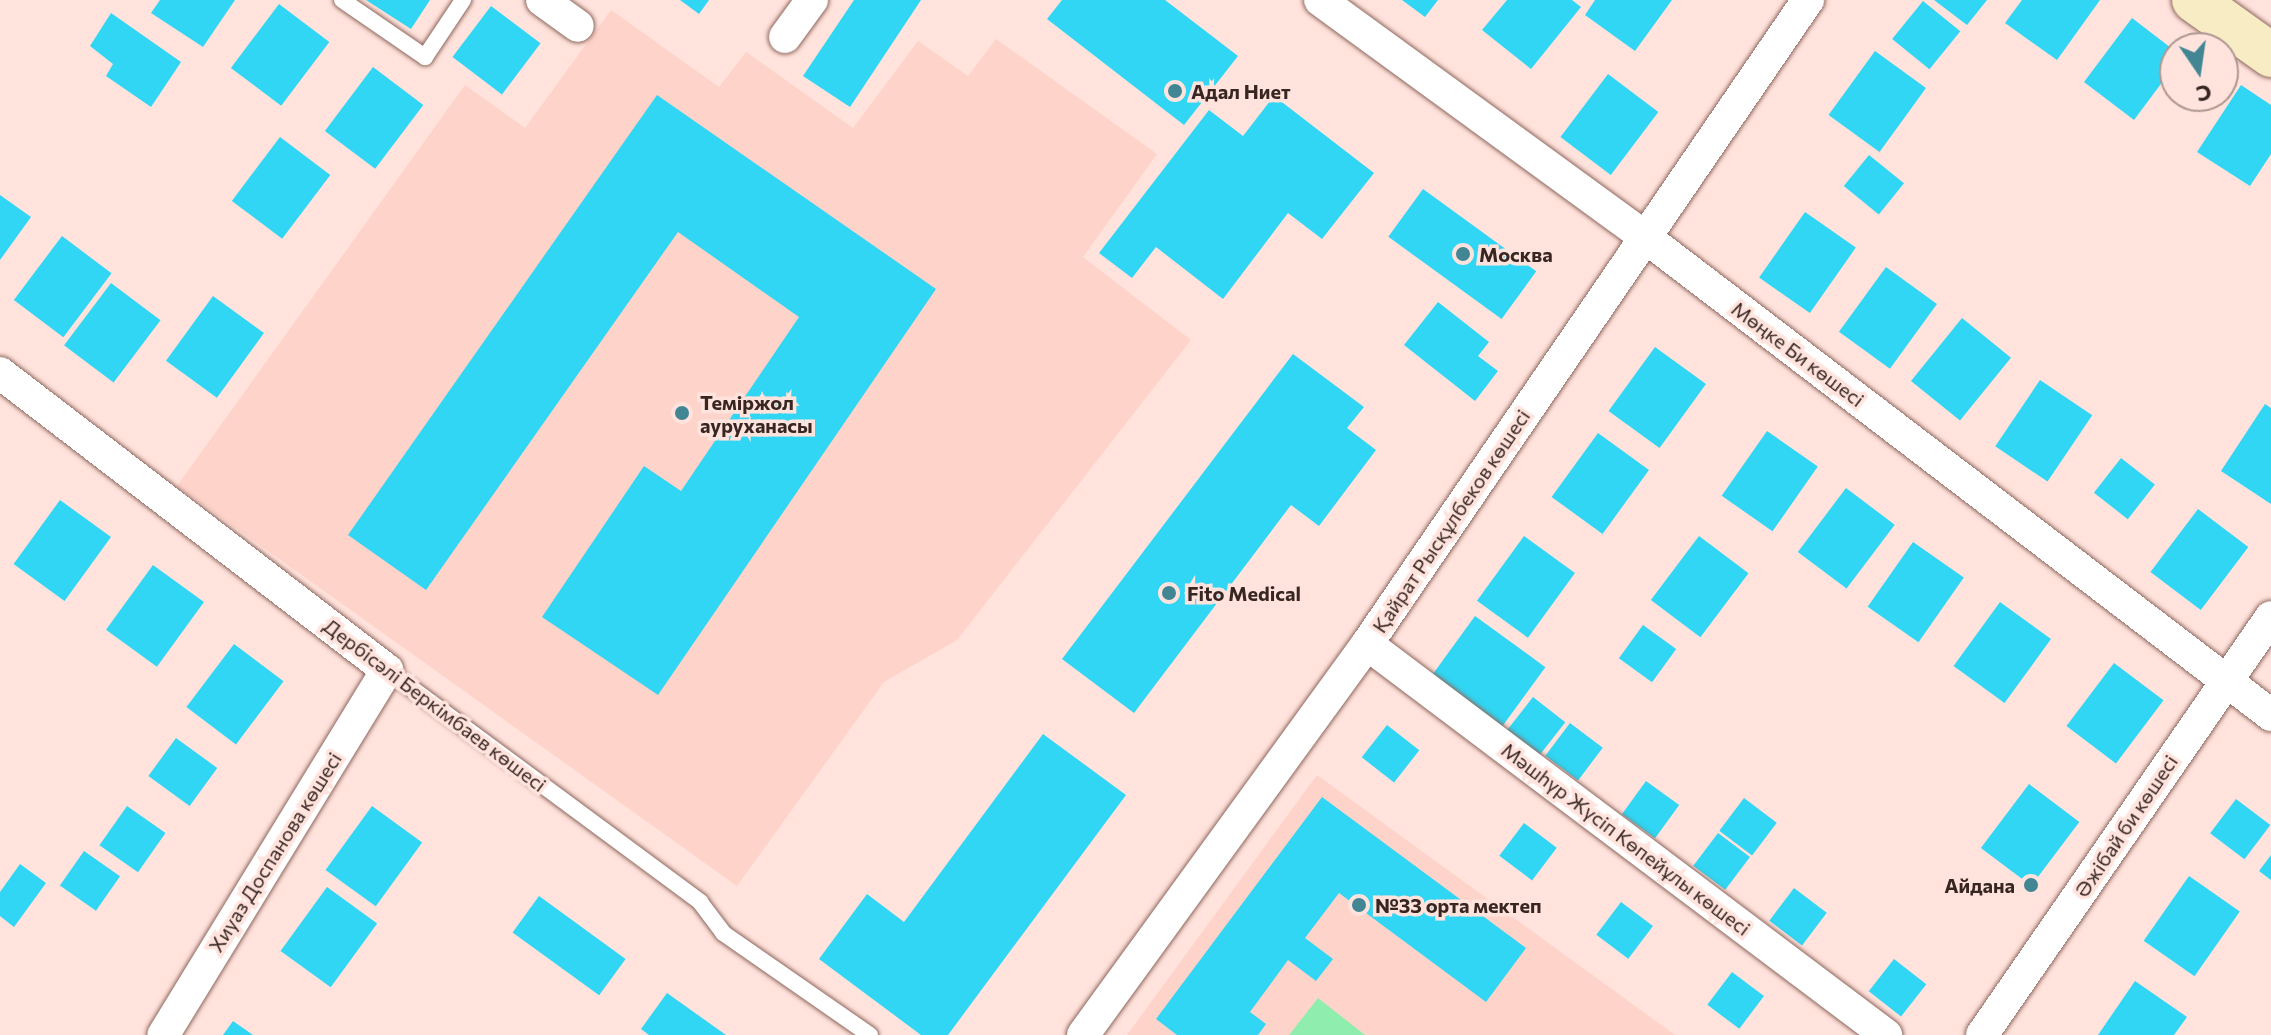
<!DOCTYPE html>
<meta charset="utf-8">
<style>
body{margin:0}
#map{position:relative;width:2271px;height:1035px;overflow:hidden;background:#ffe3dc;font-family:Commissioner,sans-serif}
div>[style]{position:absolute}
.built>*{inset:0;background:#fed3c9}
.green>*{inset:0;background:#8feead}
.building>*{inset:0;background:#30d6f3;transform-origin:0 0}
.roads{filter:drop-shadow(0 0 2px #8e665d) drop-shadow(0 0 2px #8e665d)}
.service>*{height:16px;margin:-8px;padding:0 8px;transform-origin:8px;border-radius:8px;background:#fff}
.minor>*{height:32px;margin:-16px;padding:0 16px;transform-origin:16px;border-radius:16px;background:#fff}
.secondary>*{height:44px;margin:-22px;padding:0 22px;transform-origin:22px;border-radius:22px;background:#f7ecc4}
.dots>*{width:22px;height:22px;translate:-50% -50%;box-sizing:border-box;border:4px solid #ffe3dc;border-radius:50%}
span{translate:-50% -50%;white-space:nowrap;text-align:center;line-height:1.15;-webkit-text-stroke:7px #ffe3dc;paint-order:stroke}
.poi-label{font-size:20px;color:#372622;font-weight:700}
.left{translate:0 -50%;text-align:left}
.right{translate:-100% -50%;text-align:right}
.street-label{font-size:20px;color:#372622}
.north{position:absolute;left:2159px;top:32px;width:80px;height:80px;box-sizing:border-box;background:#ffe3dc;border:2px solid #af9792;border-radius:50%;rotate:167deg;font-size:22px;font-weight:700;line-height:32px;text-align:center;color:#372622}
.north::after{content:'';display:block;margin:auto;width:28px;height:36px;background:#428694;clip-path:polygon(50% 0,100% 100%,50% 72%,0 100%)}
</style>
<div id="map">
<div class="built">
<i style="clip-path:polygon(611px 10px,719px 87px,746px 52px,853px 128px,918px 41px,968px 76px,996px 39px,1157px 154px,1083px 257px,1191px 340px,957px 640px,884px 682px,737px 886px,177px 486px,465px 85px,525px 128px)"></i>
<i style="clip-path:polygon(1317px 775px,1675px 1035px,1127px 1035px)"></i>
</div>
<div class="green">
<i style="clip-path:polygon(1318px 998px,1365px 1035px,1289px 1035px)"></i>
</div>
<div class="building">
<i style="clip-path:polygon(160px 0,235px 0,203px 47px,151px 13px)"></i>
<i style="clip-path:polygon(366px 0,430px 0,411px 29px)"></i>
<i style="clip-path:polygon(680px 0,709px 0,699px 14px)"></i>
<i style="clip-path:polygon(854px 0,921px 0,850px 107px,803px 76px)"></i>
<i style="clip-path:polygon(1062px 0,1165px 0,1238px 56px,1184px 125px,1047px 19px)"></i>
<i style="clip-path:polygon(1402px 0,1438px 0,1425px 17px)"></i>
<i style="clip-path:polygon(1507px 0,1572px 0,1581px 7px,1531px 69px,1482px 30px)"></i>
<i style="clip-path:polygon(1595px 0,1672px 0,1635px 51px,1585px 15px)"></i>
<i style="clip-path:polygon(1934px 0,1987px 0,1967px 25px)"></i>
<i style="clip-path:polygon(2022px 0,2100px 0,2057px 60px,2005px 23px)"></i>
<i style="left:1923px;top:1px;width:48px;height:49px;rotate:39deg"></i>
<i style="left:279px;top:4px;width:63px;height:80px;rotate:37deg"></i>
<i style="left:491px;top:6px;width:62px;height:64px;rotate:37deg"></i>
<i style="clip-path:polygon(111px 13px,181px 62px,151px 107px,106px 76px,113px 64px,90px 46px)"></i>
<i style="clip-path:polygon(2132px 18px,2175px 51px,2175px 65px,2134px 120px,2084px 82px)"></i>
<i style="left:1875px;top:51px;width:63px;height:79px;rotate:36deg"></i>
<i style="left:373px;top:67px;width:63px;height:80px;rotate:37deg"></i>
<i style="left:1608px;top:74px;width:63px;height:79px;rotate:37deg"></i>
<i style="clip-path:polygon(2241px 85px,2271px 105px,2271px 154px,2250px 186px,2197px 152px)"></i>
<i style="clip-path:polygon(657px 95px,936px 289px,658px 695px,542px 617px,644px 466px,681px 491px,799px 317px,678px 232px,426px 590px,348px 535px)"></i>
<i style="clip-path:polygon(1274px 96px,1374px 173px,1322px 239px,1288px 213px,1223px 299px,1156px 247px,1132px 278px,1099px 253px,1209px 110px,1243px 136px)"></i>
<i style="left:280px;top:137px;width:63px;height:80px;rotate:37deg"></i>
<i style="left:1869px;top:155px;width:45px;height:40px;rotate:39deg"></i>
<i style="left:1423px;top:189px;width:140px;height:59px;rotate:36deg"></i>
<i style="clip-path:polygon(0 195px,31px 217px,0 260px)"></i>
<i style="left:1805px;top:212px;width:62px;height:80px;rotate:35deg"></i>
<i style="left:62px;top:236px;width:62px;height:80px;rotate:37deg"></i>
<i style="left:1886px;top:267px;width:63px;height:80px;rotate:36deg"></i>
<i style="left:111px;top:283px;width:62px;height:78px;rotate:37deg"></i>
<i style="left:213px;top:296px;width:63px;height:80px;rotate:36deg"></i>
<i style="clip-path:polygon(1438px 302px,1489px 342px,1478px 356px,1498px 371px,1475px 401px,1404px 345px)"></i>
<i style="left:1962px;top:318px;width:63px;height:81px;rotate:39deg"></i>
<i style="left:1655px;top:347px;width:63px;height:79px;rotate:36deg"></i>
<i style="clip-path:polygon(1293px 354px,1364px 407px,1347px 428px,1376px 450px,1319px 526px,1291px 505px,1134px 713px,1062px 659px)"></i>
<i style="left:2040px;top:380px;width:63px;height:80px;rotate:34deg"></i>
<i style="clip-path:polygon(2265px 404px,2271px 408px,2271px 504px,2221px 471px)"></i>
<i style="left:1767px;top:431px;width:62px;height:79px;rotate:35deg"></i>
<i style="left:1598px;top:433px;width:63px;height:79px;rotate:36deg"></i>
<i style="left:2121px;top:458px;width:43px;height:44px;rotate:38deg"></i>
<i style="left:1846px;top:488px;width:61px;height:80px;rotate:37deg"></i>
<i style="left:60px;top:500px;width:63px;height:79px;rotate:36deg"></i>
<i style="left:2198px;top:509px;width:63px;height:79px;rotate:37deg"></i>
<i style="left:1524px;top:536px;width:63px;height:80px;rotate:36deg"></i>
<i style="left:1699px;top:536px;width:62px;height:80px;rotate:37deg"></i>
<i style="left:1913px;top:542px;width:62px;height:79px;rotate:35deg"></i>
<i style="left:153px;top:565px;width:63px;height:80px;rotate:36deg"></i>
<i style="left:2000px;top:602px;width:63px;height:79px;rotate:36deg"></i>
<i style="left:1475px;top:616px;width:87px;height:79px;rotate:36deg"></i>
<i style="left:1643px;top:625px;width:41px;height:41px;rotate:36deg"></i>
<i style="left:234px;top:644px;width:62px;height:79px;rotate:37deg"></i>
<i style="left:2114px;top:663px;width:62px;height:79px;rotate:37deg"></i>
<i style="left:1533px;top:697px;width:41px;height:42px;rotate:38deg"></i>
<i style="left:1570px;top:723px;width:41px;height:41px;rotate:37deg"></i>
<i style="left:1387px;top:725px;width:41px;height:41px;rotate:38deg"></i>
<i style="clip-path:polygon(1043px 734px,1126px 795px,948px 1035px,921px 1035px,819px 959px,867px 894px,904px 922px)"></i>
<i style="left:176px;top:738px;width:51px;height:47px;rotate:36deg"></i>
<i style="left:1646px;top:781px;width:41px;height:41px;rotate:36deg"></i>
<i style="left:2029px;top:784px;width:63px;height:80px;rotate:37deg"></i>
<i style="clip-path:polygon(1322px 797px,1526px 948px,1486px 1002px,1339px 893px,1305px 938px,1333px 959px,1316px 981px,1288px 960px,1250px 1012px,1266px 1024px,1258px 1035px,1177px 1035px,1156px 1019px)"></i>
<i style="left:1744px;top:798px;width:41px;height:41px;rotate:37deg"></i>
<i style="left:2236px;top:799px;width:43px;height:43px;rotate:37deg"></i>
<i style="left:127px;top:806px;width:47px;height:48px;rotate:35deg"></i>
<i style="left:372px;top:806px;width:62px;height:79px;rotate:36deg"></i>
<i style="left:1524px;top:823px;width:41px;height:41px;rotate:37deg"></i>
<i style="left:1718px;top:833px;width:40px;height:41px;rotate:37deg"></i>
<i style="left:84px;top:851px;width:44px;height:42px;rotate:35deg"></i>
<i style="clip-path:polygon(2271px 855px,2271px 880px,2259px 871px)"></i>
<i style="clip-path:polygon(20px 864px,46px 883px,14px 927px,0 916px,0 892px)"></i>
<i style="left:2189px;top:876px;width:62px;height:79px;rotate:35deg"></i>
<i style="left:327px;top:887px;width:62px;height:79px;rotate:36deg"></i>
<i style="left:1794px;top:888px;width:41px;height:41px;rotate:37deg"></i>
<i style="left:539px;top:896px;width:107px;height:45px;rotate:36deg"></i>
<i style="left:1621px;top:902px;width:40px;height:41px;rotate:37deg"></i>
<i style="left:1894px;top:959px;width:41px;height:41px;rotate:38deg"></i>
<i style="left:1732px;top:972px;width:40px;height:41px;rotate:37deg"></i>
<i style="clip-path:polygon(2135px 981px,2187px 1017px,2174px 1035px,2098px 1035px)"></i>
<i style="clip-path:polygon(667px 993px,726px 1035px,649px 1035px,641px 1029px)"></i>
<i style="clip-path:polygon(233px 1021px,253px 1035px,223px 1035px)"></i>
</div>
<div class="roads">
<div class="service">
<i style="left:342px;top:0;width:101px;rotate:34.5deg"></i>
<i style="left:425px;top:57px;width:69px;rotate:-56.3deg"></i>
<i style="left:387px;top:670px;width:390px;rotate:36.5deg"></i>
<i style="left:700px;top:902px;width:39px;rotate:53deg"></i>
<i style="left:723px;top:933px;width:179px;rotate:34.8deg"></i>
</div>
<div class="minor">
<i style="left:542px;top:0;width:44px;rotate:35.8deg"></i>
<i style="left:1320px;top:0;width:402px;rotate:36.1deg"></i>
<i style="left:1645px;top:237px;width:788px;rotate:37.36deg"></i>
<i style="left:785px;top:37px;width:46px;rotate:-53.9deg"></i>
<i style="left:0;top:373px;width:488px;rotate:37.5deg"></i>
<i style="left:387px;top:670px;width:428px;rotate:121.5deg"></i>
<i style="left:1367px;top:644px;width:650px;rotate:36.99deg"></i>
<i style="left:1083px;top:1035px;width:483px;rotate:-54deg"></i>
<i style="left:1367px;top:644px;width:781px;rotate:-55.6deg"></i>
<i style="left:1982px;top:1035px;width:508px;rotate:-55.34deg"></i>
</div>
<div class="secondary">
<i style="left:2194px;top:0;width:95px;rotate:35.5deg"></i>
</div>
</div>
<div class="dots">
<i style="left:1175px;top:91px;background:#428694"></i>
<i style="left:1463px;top:254px;background:#428694"></i>
<i style="left:682px;top:413px;background:#428694"></i>
<i style="left:1169px;top:593px;background:#428694"></i>
<i style="left:2031px;top:885px;background:#428694"></i>
<i style="left:1359px;top:905px;background:#428694"></i>
</div>
<div class="poi-label">
<span class="left" style="left:1191px;top:91px">Адал Ниет</span>
<span class="left" style="left:1479px;top:254px">Москва</span>
<span class="left" style="left:700px;top:414px">Теміржол<br>ауруханасы</span>
<span class="left" style="left:1187px;top:593px">Fito Medical</span>
<span class="right" style="left:2015px;top:885px">Айдана</span>
<span class="left" style="left:1375px;top:905px">№33 орта мектеп</span>
</div>
<div class="street-label">
<span style="left:1798px;top:354px;rotate:37deg">Мөңке Би көшесі</span>
<span style="left:1451px;top:521px;rotate:-56deg">Қайрат Рысқұлбеков көшесі</span>
<span style="left:435px;top:705px;rotate:37deg">Дербісәлі Беркімбаев көшесі</span>
<span style="left:2126px;top:826px;rotate:-56deg">Әжібай би көшесі</span>
<span style="left:1626px;top:839px;rotate:37deg">Мәшһүр Жүсіп Көпейұлы көшесі</span>
<span style="left:275px;top:852px;rotate:-58deg">Хиуаз Доспанова көшесі</span>
</div>
<div class="north">С</div>
</div>
